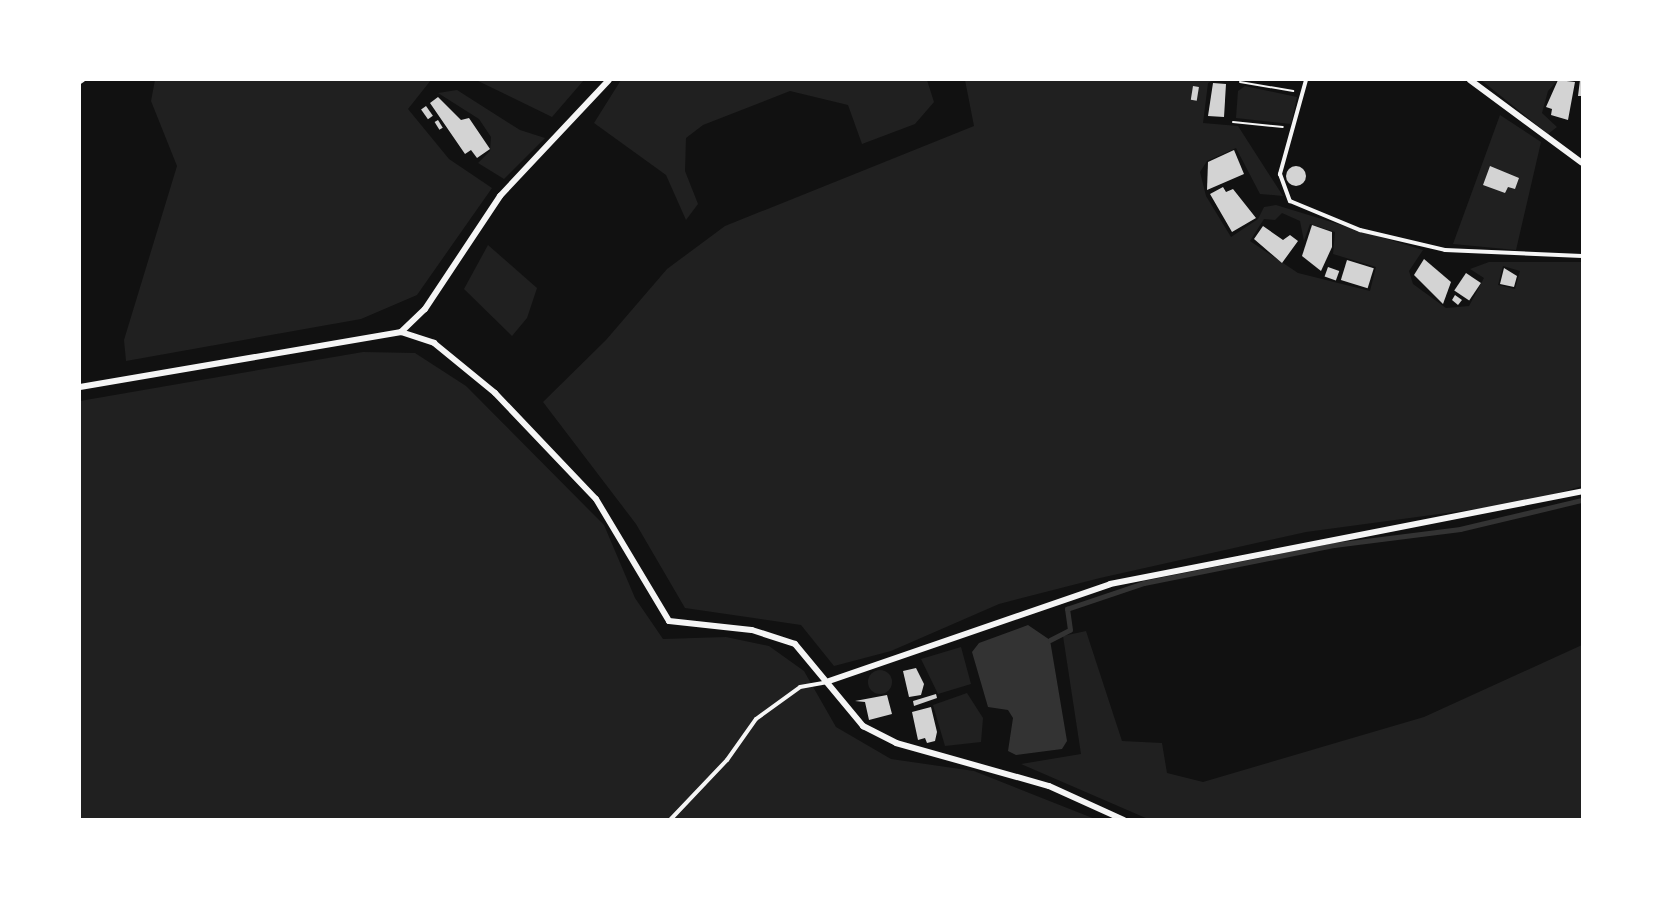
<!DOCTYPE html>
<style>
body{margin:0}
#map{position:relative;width:1662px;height:899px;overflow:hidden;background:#111;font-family:Commissioner,sans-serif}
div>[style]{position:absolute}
.green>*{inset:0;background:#202020}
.round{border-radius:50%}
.water>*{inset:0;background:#333}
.stream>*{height:4.5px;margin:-2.25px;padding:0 2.25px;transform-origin:2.25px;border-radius:2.25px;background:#333}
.building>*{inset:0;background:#d3d3d3;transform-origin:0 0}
.path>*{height:2px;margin:-1px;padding:0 1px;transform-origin:1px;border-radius:1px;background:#f5f5f5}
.service>*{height:4px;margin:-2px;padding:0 2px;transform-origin:2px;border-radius:2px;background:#f5f5f5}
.minor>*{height:6px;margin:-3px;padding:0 3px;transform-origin:3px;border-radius:3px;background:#f5f5f5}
span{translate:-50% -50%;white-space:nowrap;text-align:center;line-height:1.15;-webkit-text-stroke:6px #fff;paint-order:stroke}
.frame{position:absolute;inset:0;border:81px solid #fff;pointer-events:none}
</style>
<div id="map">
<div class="green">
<i style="clip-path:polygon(155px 80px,431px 80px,408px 109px,449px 159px,492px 188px,417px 295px,361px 319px,126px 361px,124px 340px,177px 166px,151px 101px)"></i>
<i style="clip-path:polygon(476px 80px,584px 80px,552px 117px)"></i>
<i style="clip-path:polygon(621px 80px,927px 80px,934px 102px,915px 124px,862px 144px,848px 105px,790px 91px,703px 125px,686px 138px,685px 171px,698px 204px,686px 220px,666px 175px,594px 123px)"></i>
<i style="clip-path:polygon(evenodd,965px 80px,1214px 80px,1208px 83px,1203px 123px,1238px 126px,1283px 196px,1260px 194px,1236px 148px,1207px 161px,1200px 172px,1206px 196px,1231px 237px,1258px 219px,1264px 207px,1276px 205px,1423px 250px,1409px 271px,1413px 284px,1446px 308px,1469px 306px,1484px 278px,1470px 269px,1489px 262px,1582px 262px,1582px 486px,1528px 502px,1306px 532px,1100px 578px,999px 604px,891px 651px,834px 666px,801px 625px,685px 608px,636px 524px,543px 402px,606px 340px,667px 269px,725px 226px,974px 126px,965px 80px,1282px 213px,1300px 221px,1304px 241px,1310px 224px,1335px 232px,1333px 254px,1376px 267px,1370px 291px,1298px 273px,1250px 241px,1264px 219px,1275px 220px,1282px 213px,965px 80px,1503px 266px,1520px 271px,1515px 289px,1498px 285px,1503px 266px)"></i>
<i style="clip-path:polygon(1481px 80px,1558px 80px,1548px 91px,1542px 113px,1557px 127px,1548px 134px)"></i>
<i style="clip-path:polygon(1245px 86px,1297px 97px,1291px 124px,1236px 118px,1238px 91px)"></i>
<i style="clip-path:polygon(457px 90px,520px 130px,545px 138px,504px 179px,478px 163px,490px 151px,491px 137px,479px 119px,438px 93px)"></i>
<i style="clip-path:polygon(1500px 115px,1541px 142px,1516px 250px,1453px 244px)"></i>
<i style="clip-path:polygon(488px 245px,537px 288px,527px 318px,512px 336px,464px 289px)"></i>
<i style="clip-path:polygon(363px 352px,415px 353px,466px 386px,604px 525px,635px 598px,663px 639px,726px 637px,769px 646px,804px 671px,836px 727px,891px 759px,974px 771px,1095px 819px,80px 820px,80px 401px)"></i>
<i style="clip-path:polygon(1086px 631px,1122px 741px,1162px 743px,1167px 773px,1203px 782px,1424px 717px,1582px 645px,1582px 819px,1148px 819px,1021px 764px,1081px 754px,1063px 636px)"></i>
<i style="clip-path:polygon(961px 647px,971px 684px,938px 694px,921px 659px)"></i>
<i class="round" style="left:868px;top:670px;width:24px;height:24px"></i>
<i style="clip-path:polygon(967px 693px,983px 718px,981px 742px,945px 746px,933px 705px)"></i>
</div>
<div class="water">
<i style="clip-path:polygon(1028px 625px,1050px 640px,1067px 741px,1062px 749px,1016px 755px,1008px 751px,1013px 718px,1008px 710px,988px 707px,972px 652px,979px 643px)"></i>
</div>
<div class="stream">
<i style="left:1050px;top:640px;width:22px;rotate:-27deg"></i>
<i style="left:1070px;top:630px;width:21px;rotate:-98deg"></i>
<i style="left:1067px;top:609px;width:81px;rotate:-18.7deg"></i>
<i style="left:1144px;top:583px;width:194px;rotate:-11.3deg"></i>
<i style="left:1334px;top:545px;width:127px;rotate:-7.2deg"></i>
<i style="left:1460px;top:529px;width:125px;rotate:-13.4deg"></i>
</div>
<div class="building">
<i style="clip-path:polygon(1558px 80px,1575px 82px,1568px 120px,1551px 115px,1552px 109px,1546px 107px)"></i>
<i style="clip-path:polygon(1580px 80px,1582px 80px,1582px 96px,1578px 96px)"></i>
<i style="clip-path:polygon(1213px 83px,1226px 84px,1224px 117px,1208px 116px)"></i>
<i style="left:1193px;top:86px;width:6px;height:14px;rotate:9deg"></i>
<i style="clip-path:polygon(438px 97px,461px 120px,469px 118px,490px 149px,477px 158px,471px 150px,465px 154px,430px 103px)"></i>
<i style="left:426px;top:106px;width:12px;height:6px;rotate:55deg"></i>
<i style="left:438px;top:120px;width:9px;height:4px;rotate:58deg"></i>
<i style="clip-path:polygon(1234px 150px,1244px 174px,1207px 190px,1208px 162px)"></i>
<i style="clip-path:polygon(1490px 166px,1519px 178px,1515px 189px,1508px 187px,1505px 193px,1483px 185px)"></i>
<i class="round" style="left:1286px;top:166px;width:20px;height:20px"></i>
<i style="clip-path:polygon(1223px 187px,1226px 192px,1233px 189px,1256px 218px,1232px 232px,1210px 194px)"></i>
<i style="clip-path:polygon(1312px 225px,1332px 232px,1332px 247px,1321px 271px,1302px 256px)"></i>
<i style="clip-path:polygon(1263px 226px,1283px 240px,1290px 235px,1298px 241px,1282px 263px,1254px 239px)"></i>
<i style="clip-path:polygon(1424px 259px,1451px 282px,1443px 304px,1414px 275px)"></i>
<i style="left:1347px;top:260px;width:28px;height:21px;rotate:17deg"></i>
<i style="left:1328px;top:267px;width:12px;height:10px;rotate:20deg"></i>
<i style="clip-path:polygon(1504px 268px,1517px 276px,1514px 287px,1500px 284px)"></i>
<i style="left:1466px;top:273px;width:18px;height:21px;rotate:34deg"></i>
<i style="clip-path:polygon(1455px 295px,1462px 300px,1458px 305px,1452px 300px)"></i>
<i style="clip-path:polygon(916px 668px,924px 684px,921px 695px,909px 697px,903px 671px)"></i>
<i style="clip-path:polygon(936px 694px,937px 698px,914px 706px,913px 701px)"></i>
<i style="clip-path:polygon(887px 695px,892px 714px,869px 720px,865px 702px,855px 701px)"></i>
<i style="clip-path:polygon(931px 707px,937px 732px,935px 741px,927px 743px,925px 738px,918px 740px,912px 712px)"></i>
</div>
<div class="path">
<i style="left:1240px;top:82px;width:54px;rotate:9.6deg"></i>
<i style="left:1233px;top:122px;width:50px;rotate:5.7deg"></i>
</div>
<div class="service">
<i style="left:1306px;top:80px;width:98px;rotate:105.5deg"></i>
<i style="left:1280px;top:174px;width:29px;rotate:70deg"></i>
<i style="left:1290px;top:201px;width:76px;rotate:22.5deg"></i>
<i style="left:1360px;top:230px;width:87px;rotate:13.2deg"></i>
<i style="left:1445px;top:250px;width:137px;rotate:2.5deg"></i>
<i style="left:80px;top:82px;width:4px;rotate:-34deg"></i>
<i style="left:670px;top:820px;width:83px;rotate:-46.5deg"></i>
<i style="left:727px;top:760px;width:50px;rotate:-54.7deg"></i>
<i style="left:756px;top:719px;width:54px;rotate:-36deg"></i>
<i style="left:800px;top:687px;width:28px;rotate:-10deg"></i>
</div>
<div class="minor">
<i style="left:1470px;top:80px;width:139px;rotate:36.5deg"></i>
<i style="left:401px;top:332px;width:33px;rotate:-44deg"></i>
<i style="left:425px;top:309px;width:136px;rotate:-56.4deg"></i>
<i style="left:500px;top:196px;width:159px;rotate:-46.8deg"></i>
<i style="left:80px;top:387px;width:326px;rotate:-9.7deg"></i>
<i style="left:401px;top:332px;width:35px;rotate:18deg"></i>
<i style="left:434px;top:343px;width:79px;rotate:39.3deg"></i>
<i style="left:495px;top:393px;width:146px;rotate:46.4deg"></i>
<i style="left:596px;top:499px;width:142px;rotate:59.1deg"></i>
<i style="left:669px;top:621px;width:83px;rotate:6.2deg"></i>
<i style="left:752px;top:630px;width:45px;rotate:18deg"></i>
<i style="left:795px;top:644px;width:107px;rotate:50.3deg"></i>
<i style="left:863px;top:726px;width:37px;rotate:27deg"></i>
<i style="left:896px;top:743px;width:159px;rotate:15.7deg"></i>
<i style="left:1049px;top:786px;width:82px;rotate:24.4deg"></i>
<i style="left:829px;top:681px;width:297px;rotate:-19deg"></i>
<i style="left:1110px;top:584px;width:481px;rotate:-11.1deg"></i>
</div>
<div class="frame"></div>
</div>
